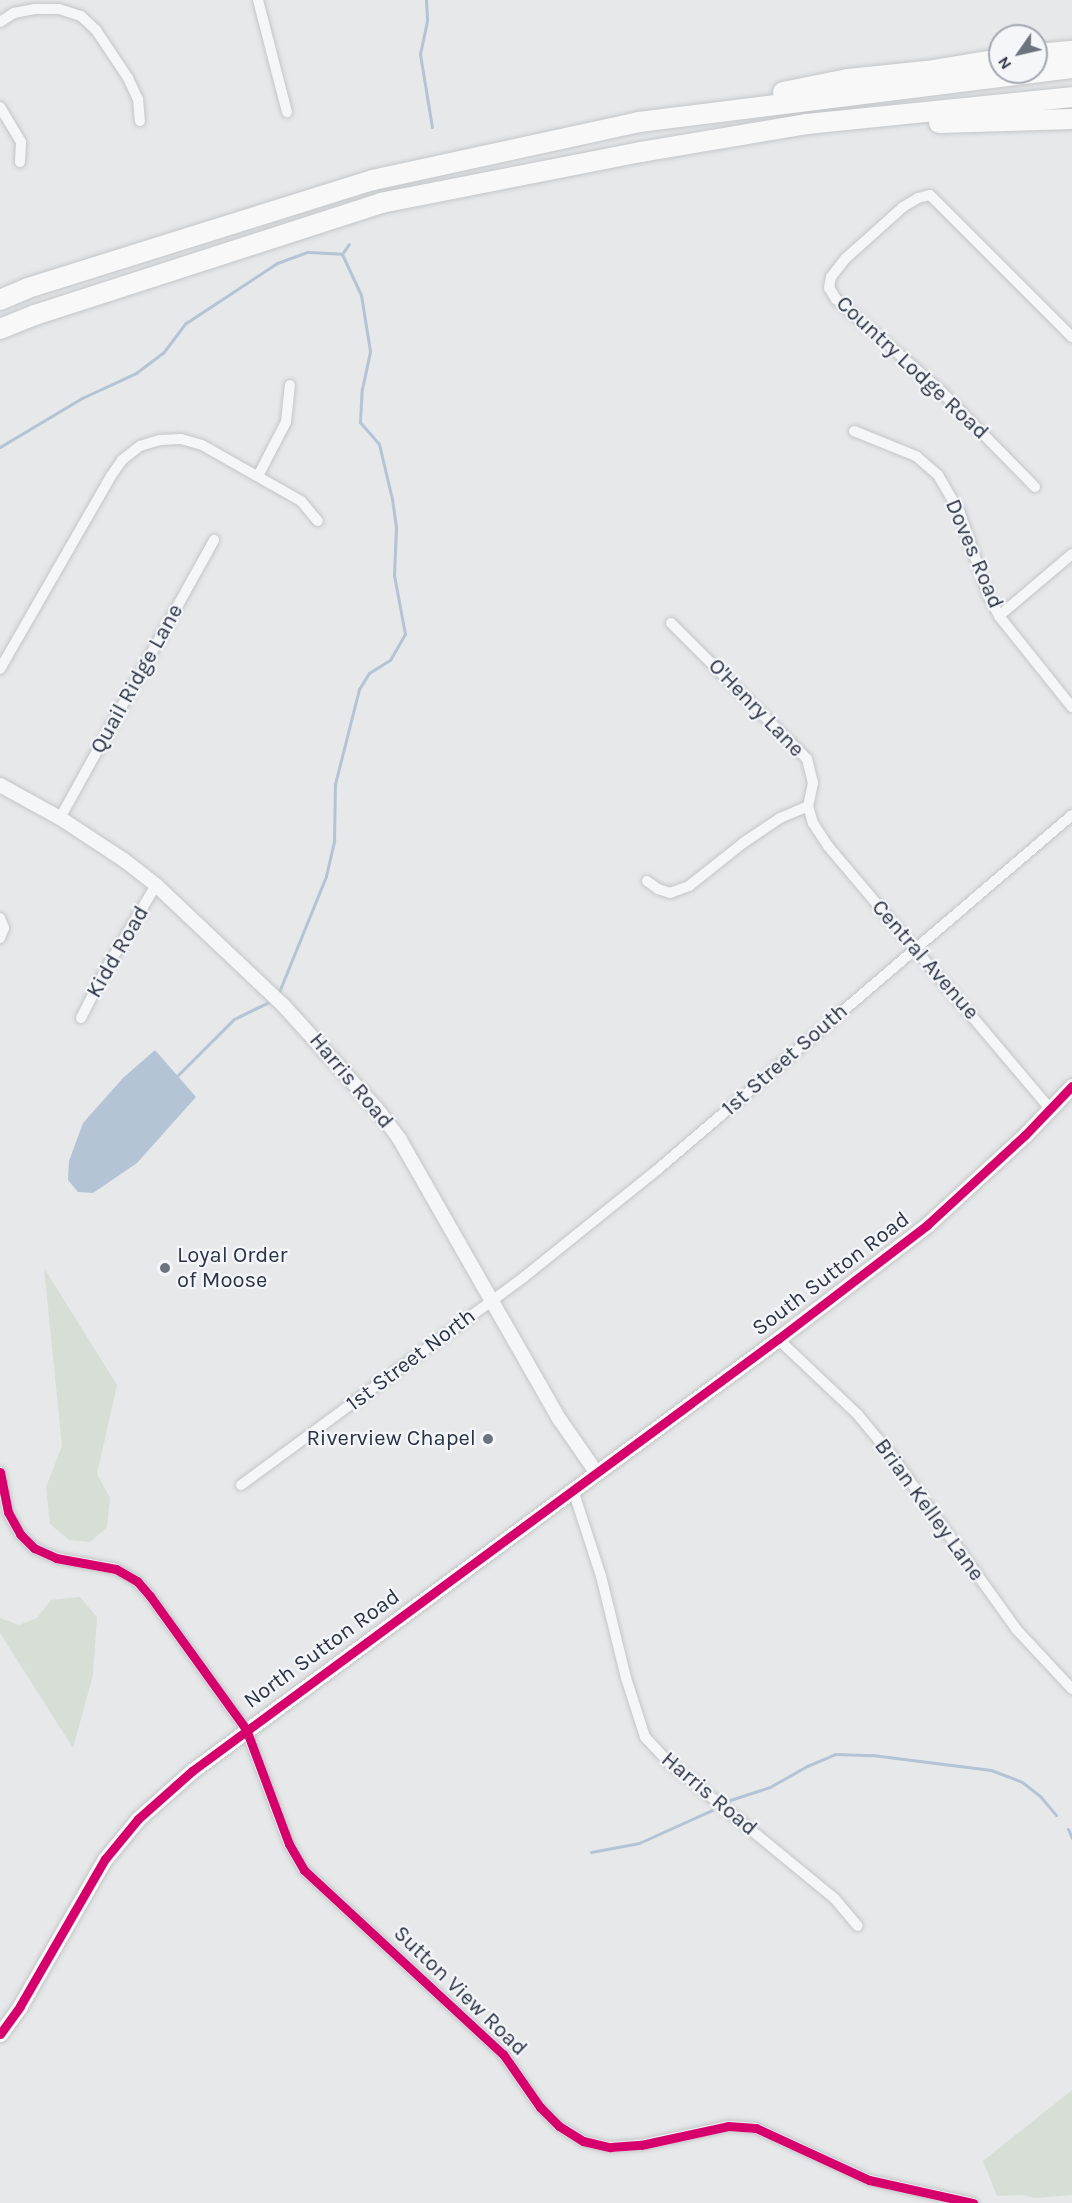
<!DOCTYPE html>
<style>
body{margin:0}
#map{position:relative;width:1072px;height:2203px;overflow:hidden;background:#e6e8ea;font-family:Karla,sans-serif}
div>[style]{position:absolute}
.green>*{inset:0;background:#d6ded6}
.water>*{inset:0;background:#b4c4d5}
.stream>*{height:3px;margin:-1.5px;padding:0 1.5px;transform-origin:1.5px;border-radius:1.5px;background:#b4c4d5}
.roads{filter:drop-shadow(0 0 2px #c4c6c8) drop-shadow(0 0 2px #c4c6c8)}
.minor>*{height:10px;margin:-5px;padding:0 5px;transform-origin:5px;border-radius:5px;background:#f5f6f7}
.tertiary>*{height:14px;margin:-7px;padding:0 7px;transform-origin:7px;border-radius:7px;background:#f5f6f7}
.secondary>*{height:15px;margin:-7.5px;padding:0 7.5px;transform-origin:7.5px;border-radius:7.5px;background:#f8f8f8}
.motorway>*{height:20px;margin:-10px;padding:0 10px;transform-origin:10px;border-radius:10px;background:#f8f8f8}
.cycleway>*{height:9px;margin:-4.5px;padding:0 4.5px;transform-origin:4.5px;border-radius:4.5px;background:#d6006c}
.dots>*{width:16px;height:16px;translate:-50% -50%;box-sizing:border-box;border:3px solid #f4f6f9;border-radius:50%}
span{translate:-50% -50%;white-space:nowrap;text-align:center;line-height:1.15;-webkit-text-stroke:4.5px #f4f6f9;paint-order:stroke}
.street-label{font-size:22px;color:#2b3445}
.poi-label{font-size:22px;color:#2b3445}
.left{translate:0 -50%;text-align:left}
.right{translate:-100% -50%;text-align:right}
.north{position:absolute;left:988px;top:24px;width:60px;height:60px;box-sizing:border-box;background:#f4f6f9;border:2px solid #a4a8b1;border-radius:50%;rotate:236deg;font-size:16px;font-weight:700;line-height:24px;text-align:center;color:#2b3445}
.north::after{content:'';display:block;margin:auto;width:21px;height:27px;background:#6c737f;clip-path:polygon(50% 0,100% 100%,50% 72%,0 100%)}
</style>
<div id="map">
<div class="green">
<i style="clip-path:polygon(44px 1268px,117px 1385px,97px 1474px,110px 1498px,107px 1527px,90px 1542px,69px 1540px,50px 1524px,46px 1487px,62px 1446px)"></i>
<i style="clip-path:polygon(80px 1597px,97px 1617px,93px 1675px,73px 1748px,0 1633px,0 1618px,19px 1625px,37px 1618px,51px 1600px)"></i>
<i style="clip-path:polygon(1072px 2090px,1072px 2195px,1034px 2198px,1024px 2195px,997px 2196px,983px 2161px)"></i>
</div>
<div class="water">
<i style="clip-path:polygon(155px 1050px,196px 1097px,137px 1163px,93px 1193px,78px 1192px,68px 1180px,69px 1161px,83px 1123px,123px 1078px)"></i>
</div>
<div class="stream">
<i style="left:426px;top:0;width:21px;rotate:87deg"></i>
<i style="left:427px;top:21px;width:34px;rotate:102deg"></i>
<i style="left:420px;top:54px;width:74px;rotate:80.7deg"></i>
<i style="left:342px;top:254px;width:12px;rotate:-55deg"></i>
<i style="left:0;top:447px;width:96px;rotate:-30.9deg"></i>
<i style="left:82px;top:398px;width:60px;rotate:-24.8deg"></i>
<i style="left:136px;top:373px;width:34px;rotate:-37deg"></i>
<i style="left:163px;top:353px;width:38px;rotate:-53deg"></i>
<i style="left:186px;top:323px;width:109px;rotate:-33.4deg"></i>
<i style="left:277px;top:263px;width:33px;rotate:-20deg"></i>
<i style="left:308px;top:252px;width:34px;rotate:3deg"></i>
<i style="left:279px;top:992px;width:125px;rotate:-67.9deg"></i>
<i style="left:326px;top:876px;width:37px;rotate:-77deg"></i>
<i style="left:334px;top:840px;width:56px;rotate:-89deg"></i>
<i style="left:335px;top:784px;width:98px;rotate:-75.8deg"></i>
<i style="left:359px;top:689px;width:19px;rotate:-58deg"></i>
<i style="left:369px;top:673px;width:25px;rotate:-32deg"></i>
<i style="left:390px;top:660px;width:30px;rotate:-60deg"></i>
<i style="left:405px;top:634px;width:60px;rotate:-100.6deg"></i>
<i style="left:394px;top:575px;width:48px;rotate:-87.6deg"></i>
<i style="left:396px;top:527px;width:28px;rotate:-98deg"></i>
<i style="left:392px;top:499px;width:57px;rotate:-103.3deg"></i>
<i style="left:379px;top:444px;width:29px;rotate:-131deg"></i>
<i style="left:360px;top:422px;width:33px;rotate:-87deg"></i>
<i style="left:362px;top:389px;width:39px;rotate:-78deg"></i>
<i style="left:370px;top:351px;width:57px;rotate:-99.1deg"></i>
<i style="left:361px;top:295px;width:45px;rotate:-114.9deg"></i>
<i style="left:178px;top:1075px;width:79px;rotate:-45deg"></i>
<i style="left:234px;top:1019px;width:39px;rotate:-26deg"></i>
<i style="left:730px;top:1800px;width:42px;rotate:-18deg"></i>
<i style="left:770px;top:1787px;width:43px;rotate:-29.6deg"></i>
<i style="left:807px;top:1766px;width:30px;rotate:-23deg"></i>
<i style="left:835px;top:1754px;width:37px;rotate:2deg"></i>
<i style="left:872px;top:1755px;width:120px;rotate:7.2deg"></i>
<i style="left:991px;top:1770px;width:33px;rotate:21deg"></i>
<i style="left:1022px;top:1782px;width:23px;rotate:38deg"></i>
<i style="left:1040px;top:1796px;width:25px;rotate:50deg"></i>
<i style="left:1068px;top:1829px;width:10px;rotate:66deg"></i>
<i style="left:591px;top:1852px;width:49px;rotate:-10.6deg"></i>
<i style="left:639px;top:1843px;width:80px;rotate:-24.3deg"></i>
</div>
<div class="roads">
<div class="minor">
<i style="left:258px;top:0;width:116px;rotate:75.5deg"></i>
<i style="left:0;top:22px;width:17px;rotate:-33deg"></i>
<i style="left:14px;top:13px;width:21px;rotate:-11deg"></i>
<i style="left:35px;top:9px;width:24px"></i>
<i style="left:59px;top:9px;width:23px;rotate:18deg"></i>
<i style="left:81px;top:16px;width:21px;rotate:43deg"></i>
<i style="left:96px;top:30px;width:58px;rotate:56.3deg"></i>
<i style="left:128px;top:78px;width:23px;rotate:65deg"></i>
<i style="left:138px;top:99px;width:22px;rotate:85deg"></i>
<i style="left:0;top:107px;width:41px;rotate:59deg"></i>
<i style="left:21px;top:142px;width:20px;rotate:93deg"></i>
<i style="left:854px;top:431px;width:67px;rotate:22deg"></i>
<i style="left:916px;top:456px;width:29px;rotate:41deg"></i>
<i style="left:938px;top:475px;width:44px;rotate:59.9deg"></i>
<i style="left:960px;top:513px;width:87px;rotate:71.1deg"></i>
<i style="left:988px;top:595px;width:24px;rotate:62deg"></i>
<i style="left:999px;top:616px;width:117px;rotate:51.3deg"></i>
<i style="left:258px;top:476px;width:61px;rotate:-62.6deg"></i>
<i style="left:286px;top:422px;width:37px;rotate:-84deg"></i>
<i style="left:1035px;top:487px;width:134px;rotate:-134.4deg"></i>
<i style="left:941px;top:391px;width:140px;rotate:-138.8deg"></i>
<i style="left:836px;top:299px;width:13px;rotate:-122deg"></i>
<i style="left:829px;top:288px;width:11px;rotate:-80deg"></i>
<i style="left:831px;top:277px;width:23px;rotate:-52deg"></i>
<i style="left:845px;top:259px;width:78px;rotate:-41.9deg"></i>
<i style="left:903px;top:207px;width:17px;rotate:-31deg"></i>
<i style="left:918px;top:198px;width:12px;rotate:-14deg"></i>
<i style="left:930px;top:195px;width:201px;rotate:45deg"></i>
<i style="left:999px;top:616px;width:96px;rotate:-40.3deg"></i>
<i style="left:671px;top:623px;width:192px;rotate:45deg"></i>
<i style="left:807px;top:759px;width:25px;rotate:76deg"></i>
<i style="left:813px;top:783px;width:24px;rotate:102deg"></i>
<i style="left:808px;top:806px;width:18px;rotate:74deg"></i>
<i style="left:813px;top:823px;width:27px;rotate:57deg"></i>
<i style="left:828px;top:846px;width:344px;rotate:49.8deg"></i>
<i style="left:0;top:669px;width:223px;rotate:-60.1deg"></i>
<i style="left:111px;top:476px;width:19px;rotate:-55deg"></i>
<i style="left:122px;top:460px;width:23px;rotate:-38deg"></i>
<i style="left:140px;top:446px;width:21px;rotate:-17deg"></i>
<i style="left:160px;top:440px;width:21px;rotate:-3deg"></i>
<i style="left:181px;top:439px;width:22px;rotate:16deg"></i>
<i style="left:202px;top:445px;width:114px;rotate:29.5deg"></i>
<i style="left:301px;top:501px;width:26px;rotate:50deg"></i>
<i style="left:60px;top:818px;width:318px;rotate:-61deg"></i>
<i style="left:647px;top:881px;width:14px;rotate:36deg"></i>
<i style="left:658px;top:889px;width:13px;rotate:18deg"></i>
<i style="left:670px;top:893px;width:20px;rotate:-20deg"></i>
<i style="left:689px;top:886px;width:69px;rotate:-38.5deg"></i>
<i style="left:743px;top:843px;width:45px;rotate:-34deg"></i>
<i style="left:780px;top:818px;width:30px;rotate:-23deg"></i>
<i style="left:0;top:918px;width:11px;rotate:68deg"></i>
<i style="left:4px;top:928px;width:11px;rotate:112deg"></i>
<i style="left:81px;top:1018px;width:55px;rotate:-63deg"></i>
<i style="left:106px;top:969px;width:98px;rotate:-59.2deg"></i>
<i style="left:778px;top:1339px;width:110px;rotate:43.5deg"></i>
<i style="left:858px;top:1415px;width:53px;rotate:50.3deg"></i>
<i style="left:892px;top:1456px;width:214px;rotate:54.3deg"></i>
<i style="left:1017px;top:1630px;width:81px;rotate:47deg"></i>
<i style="left:0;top:1472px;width:41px;rotate:78.7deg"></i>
<i style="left:8px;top:1512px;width:25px;rotate:61deg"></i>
<i style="left:20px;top:1534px;width:20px;rotate:45deg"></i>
<i style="left:34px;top:1548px;width:24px;rotate:24deg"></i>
<i style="left:56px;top:1558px;width:61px;rotate:10.4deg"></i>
<i style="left:116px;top:1569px;width:24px;rotate:30deg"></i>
<i style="left:137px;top:1581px;width:20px;rotate:49deg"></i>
<i style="left:150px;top:1596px;width:164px;rotate:54.2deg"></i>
<i style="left:246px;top:1729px;width:123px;rotate:69.5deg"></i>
<i style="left:289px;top:1844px;width:30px;rotate:60deg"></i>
<i style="left:304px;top:1870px;width:271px;rotate:42.8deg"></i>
<i style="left:503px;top:2054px;width:65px;rotate:55.1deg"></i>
<i style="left:540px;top:2107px;width:27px;rotate:45deg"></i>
<i style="left:559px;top:2126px;width:28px;rotate:32deg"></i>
<i style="left:583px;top:2141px;width:28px;rotate:13deg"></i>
<i style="left:610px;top:2147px;width:31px;rotate:-4deg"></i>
<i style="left:641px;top:2145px;width:89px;rotate:-12.3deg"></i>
<i style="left:728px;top:2126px;width:28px;rotate:4deg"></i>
<i style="left:756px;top:2128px;width:124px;rotate:24.7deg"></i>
<i style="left:869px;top:2180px;width:107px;rotate:12.5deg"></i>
<i style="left:241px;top:1485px;width:351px;rotate:-36.3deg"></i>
<i style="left:524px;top:1277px;width:171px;rotate:-38.8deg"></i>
<i style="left:657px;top:1170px;width:546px;rotate:-40.54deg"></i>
<i style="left:573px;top:1490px;width:90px;rotate:72deg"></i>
<i style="left:601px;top:1576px;width:105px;rotate:76.2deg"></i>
<i style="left:626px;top:1678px;width:62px;rotate:72.1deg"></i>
<i style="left:645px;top:1737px;width:33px;rotate:47deg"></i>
<i style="left:667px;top:1761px;width:217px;rotate:39.4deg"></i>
<i style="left:835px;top:1899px;width:35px;rotate:50deg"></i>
</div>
<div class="tertiary">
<i style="left:0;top:785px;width:68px;rotate:28.8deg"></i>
<i style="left:60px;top:818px;width:77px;rotate:33.3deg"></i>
<i style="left:124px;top:860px;width:41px;rotate:38deg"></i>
<i style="left:156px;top:885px;width:175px;rotate:43.4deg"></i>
<i style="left:283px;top:1005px;width:140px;rotate:47.9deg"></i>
<i style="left:377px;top:1109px;width:39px;rotate:53deg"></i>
<i style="left:400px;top:1140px;width:322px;rotate:60.3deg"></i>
<i style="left:560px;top:1420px;width:63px;rotate:55.3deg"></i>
</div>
<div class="secondary">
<i style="left:0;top:2034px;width:34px;rotate:-54deg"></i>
<i style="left:20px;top:2006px;width:170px;rotate:-60deg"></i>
<i style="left:105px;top:1859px;width:52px;rotate:-50.5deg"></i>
<i style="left:138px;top:1819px;width:72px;rotate:-41.6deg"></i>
<i style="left:192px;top:1771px;width:728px;rotate:-36.4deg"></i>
<i style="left:778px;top:1339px;width:188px;rotate:-37.4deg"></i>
<i style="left:927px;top:1225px;width:133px;rotate:-42.6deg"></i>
<i style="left:1025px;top:1135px;width:68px;rotate:-46.2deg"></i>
</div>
<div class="motorway">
<i style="left:1036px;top:54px;width:36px;rotate:-5deg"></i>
<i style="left:783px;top:92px;width:66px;rotate:-11.3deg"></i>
<i style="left:848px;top:79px;width:79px;rotate:-5.8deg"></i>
<i style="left:927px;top:71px;width:74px;rotate:-9.3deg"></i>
<i style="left:939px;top:123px;width:133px;rotate:-1.7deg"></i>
<i style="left:0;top:300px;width:30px;rotate:-23deg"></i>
<i style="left:28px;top:288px;width:362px;rotate:-17.4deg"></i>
<i style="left:373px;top:180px;width:272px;rotate:-12.3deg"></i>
<i style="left:639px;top:122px;width:436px;rotate:-7.1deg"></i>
<i style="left:0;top:329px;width:38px;rotate:-22deg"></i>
<i style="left:35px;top:315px;width:364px;rotate:-17.9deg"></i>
<i style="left:381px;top:203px;width:265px;rotate:-11.1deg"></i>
<i style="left:641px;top:152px;width:168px;rotate:-9.6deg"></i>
<i style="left:807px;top:124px;width:266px;rotate:-5.8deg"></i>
</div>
</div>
<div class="cycleway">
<i style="left:0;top:1472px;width:41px;rotate:78.7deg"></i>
<i style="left:8px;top:1512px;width:25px;rotate:61deg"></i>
<i style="left:20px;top:1534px;width:20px;rotate:45deg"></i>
<i style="left:34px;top:1548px;width:24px;rotate:24deg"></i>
<i style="left:56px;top:1558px;width:61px;rotate:10.4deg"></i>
<i style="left:116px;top:1569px;width:24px;rotate:30deg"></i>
<i style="left:137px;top:1581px;width:20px;rotate:49deg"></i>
<i style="left:150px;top:1596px;width:164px;rotate:54.2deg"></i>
<i style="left:246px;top:1729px;width:123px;rotate:69.5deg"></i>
<i style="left:289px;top:1844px;width:30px;rotate:60deg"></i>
<i style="left:304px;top:1870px;width:271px;rotate:42.8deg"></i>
<i style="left:503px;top:2054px;width:65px;rotate:55.1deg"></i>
<i style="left:540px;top:2107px;width:27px;rotate:45deg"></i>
<i style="left:559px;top:2126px;width:28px;rotate:32deg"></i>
<i style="left:583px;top:2141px;width:28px;rotate:13deg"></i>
<i style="left:610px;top:2147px;width:31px;rotate:-4deg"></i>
<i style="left:641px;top:2145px;width:89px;rotate:-12.3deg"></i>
<i style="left:728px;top:2126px;width:28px;rotate:4deg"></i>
<i style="left:756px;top:2128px;width:124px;rotate:24.7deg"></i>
<i style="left:869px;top:2180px;width:107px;rotate:12.5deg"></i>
<i style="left:0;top:2034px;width:34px;rotate:-54deg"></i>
<i style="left:20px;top:2006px;width:170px;rotate:-60deg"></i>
<i style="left:105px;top:1859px;width:52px;rotate:-50.5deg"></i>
<i style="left:138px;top:1819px;width:72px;rotate:-41.6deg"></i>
<i style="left:192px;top:1771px;width:728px;rotate:-36.4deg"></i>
<i style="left:778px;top:1339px;width:188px;rotate:-37.4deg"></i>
<i style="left:927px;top:1225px;width:133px;rotate:-42.6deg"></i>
<i style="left:1025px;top:1135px;width:68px;rotate:-46.2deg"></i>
</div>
<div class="dots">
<i style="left:165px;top:1268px;background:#6c737f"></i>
<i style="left:488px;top:1439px;background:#6c737f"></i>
</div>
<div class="street-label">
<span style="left:912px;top:368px;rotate:43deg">Country Lodge Road</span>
<span style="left:974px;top:554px;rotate:67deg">Doves Road</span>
<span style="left:137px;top:679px;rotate:-61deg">Quail Ridge Lane</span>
<span style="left:756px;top:708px;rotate:46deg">O'Henry Lane</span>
<span style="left:118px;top:952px;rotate:-60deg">Kidd Road</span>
<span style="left:925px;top:960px;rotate:49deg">Central Avenue</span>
<span style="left:785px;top:1060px;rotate:-41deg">1st Street South</span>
<span style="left:351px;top:1081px;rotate:50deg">Harris Road</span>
<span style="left:831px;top:1274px;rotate:-37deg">South Sutton Road</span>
<span style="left:411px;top:1360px;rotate:-37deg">1st Street North</span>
<span style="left:929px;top:1510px;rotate:54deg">Brian Kelley Lane</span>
<span style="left:322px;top:1649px;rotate:-36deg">North Sutton Road</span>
<span style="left:709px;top:1794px;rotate:40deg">Harris Road</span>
<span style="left:460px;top:1991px;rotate:44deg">Sutton View Road</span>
</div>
<div class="poi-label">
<span class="left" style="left:177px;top:1268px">Loyal Order<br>of Moose</span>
<span class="right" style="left:476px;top:1439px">Riverview Chapel</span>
</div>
<div class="north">N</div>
</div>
